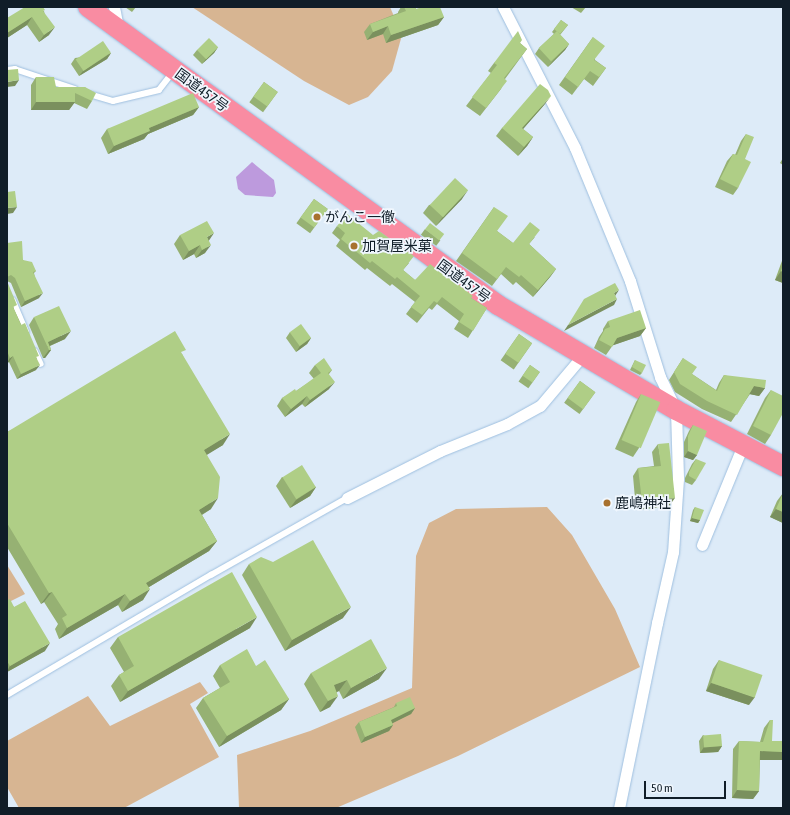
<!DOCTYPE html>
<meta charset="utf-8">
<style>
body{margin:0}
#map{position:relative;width:790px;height:815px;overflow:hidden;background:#ddebf8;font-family:"Asap Condensed","Noto Sans JP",sans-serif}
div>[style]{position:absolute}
.green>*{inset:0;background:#d7b592}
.water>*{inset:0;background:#bd9add}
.roads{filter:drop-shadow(0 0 1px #9ebfdf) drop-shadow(0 0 1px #9ebfdf)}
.lane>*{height:5.5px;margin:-2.75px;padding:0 2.75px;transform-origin:2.75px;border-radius:2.75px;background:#fff}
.street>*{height:11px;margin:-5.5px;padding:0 5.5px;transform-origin:5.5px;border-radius:5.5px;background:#fff}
.highway>*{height:20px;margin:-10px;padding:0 10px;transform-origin:10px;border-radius:10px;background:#f98ca2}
.wall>*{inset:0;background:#96b173;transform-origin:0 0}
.shaded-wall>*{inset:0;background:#7a905e}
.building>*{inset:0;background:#afce86;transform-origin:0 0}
.dots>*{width:11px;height:11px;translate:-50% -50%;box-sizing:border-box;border:2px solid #f0f7fe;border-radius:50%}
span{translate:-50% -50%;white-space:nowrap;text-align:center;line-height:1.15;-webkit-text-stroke:3.5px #f0f7fe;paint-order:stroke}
.street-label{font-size:14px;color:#101d28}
.poi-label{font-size:14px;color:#101d28}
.left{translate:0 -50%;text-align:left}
.frame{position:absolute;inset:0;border:8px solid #101d28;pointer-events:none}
.scale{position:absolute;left:644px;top:781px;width:82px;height:18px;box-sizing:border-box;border:2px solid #101d28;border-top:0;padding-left:5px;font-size:12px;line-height:14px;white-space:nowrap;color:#101d28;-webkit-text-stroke:3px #f0f7fe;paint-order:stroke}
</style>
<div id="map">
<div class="green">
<i style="clip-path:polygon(192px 7px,390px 7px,402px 35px,392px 71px,368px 97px,349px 105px,304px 81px)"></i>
<i style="clip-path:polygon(547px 507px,572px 535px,615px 609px,640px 667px,458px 756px,336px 808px,239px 808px,237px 755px,310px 731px,412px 688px,416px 556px,429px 523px,456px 509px)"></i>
<i style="clip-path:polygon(7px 565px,25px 594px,7px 603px)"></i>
<i style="clip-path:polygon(200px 682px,208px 693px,190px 704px,219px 757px,124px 808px,19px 808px,7px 787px,7px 741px,88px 696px,110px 726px)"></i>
</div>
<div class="water">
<i style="clip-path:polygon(252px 162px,274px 180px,276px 193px,273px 197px,245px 195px,238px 189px,236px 177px)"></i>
</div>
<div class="roads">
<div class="lane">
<i style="left:7px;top:70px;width:8px;rotate:-7deg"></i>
<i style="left:15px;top:69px;width:63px;rotate:18.4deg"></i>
<i style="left:89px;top:94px;width:25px;rotate:16deg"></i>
<i style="left:113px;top:101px;width:47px;rotate:-13.4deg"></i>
<i style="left:159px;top:90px;width:23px;rotate:-52deg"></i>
<i style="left:13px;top:300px;width:34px;rotate:67deg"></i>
<i style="left:35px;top:351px;width:14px;rotate:65deg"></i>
<i style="left:7px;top:695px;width:237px;rotate:-30.5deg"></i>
<i style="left:211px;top:575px;width:156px;rotate:-29.5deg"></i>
</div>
<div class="street">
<i style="left:114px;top:7px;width:21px;rotate:79deg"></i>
<i style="left:503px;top:7px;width:158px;rotate:62.9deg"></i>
<i style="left:575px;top:148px;width:144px;rotate:67.5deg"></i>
<i style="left:630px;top:281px;width:101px;rotate:72.6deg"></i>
<i style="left:660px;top:377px;width:37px;rotate:64deg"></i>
<i style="left:676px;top:410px;width:69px;rotate:88.3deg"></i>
<i style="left:678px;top:479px;width:73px;rotate:93.9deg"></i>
<i style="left:673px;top:552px;width:73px;rotate:102.7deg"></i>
<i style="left:657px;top:623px;width:189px;rotate:101.6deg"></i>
<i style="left:347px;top:498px;width:104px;rotate:-26.8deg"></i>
<i style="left:440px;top:451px;width:72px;rotate:-21.9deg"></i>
<i style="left:507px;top:424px;width:38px;rotate:-29deg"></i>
<i style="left:540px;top:406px;width:67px;rotate:-49.9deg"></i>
<i style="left:702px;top:545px;width:108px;rotate:-67.7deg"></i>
</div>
<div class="highway">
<i style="left:88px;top:7px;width:507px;rotate:36.01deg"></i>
<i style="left:498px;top:305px;width:207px;rotate:30.5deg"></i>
<i style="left:676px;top:410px;width:121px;rotate:27.6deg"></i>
</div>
</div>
<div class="wall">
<i style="clip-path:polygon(125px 7px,136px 7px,132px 12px)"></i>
<i style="clip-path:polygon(401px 7px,416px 7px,416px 9px,444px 17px,438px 25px,386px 43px,383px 34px,367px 40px,364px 32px,370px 24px,398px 13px,398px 12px)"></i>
<i style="clip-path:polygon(571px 7px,586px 7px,581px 13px)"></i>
<i style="clip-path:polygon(44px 11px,49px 35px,39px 42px,27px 25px,7px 38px,7px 18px)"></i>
<i style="clip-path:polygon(561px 20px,568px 25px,560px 35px,569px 44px,565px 50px,548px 67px,535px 54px,539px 48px,554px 34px,552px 32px)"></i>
<i style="clip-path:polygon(593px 37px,595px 60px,606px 68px,593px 86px,584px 79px,572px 95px,559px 85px)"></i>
<i style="clip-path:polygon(520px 43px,527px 49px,505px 79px,501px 89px,480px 116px,466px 106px,491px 73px,488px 71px,494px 63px)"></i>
<i style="clip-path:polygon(218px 47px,214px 53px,202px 64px,193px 55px,197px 50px)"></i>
<i style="clip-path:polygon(111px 53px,107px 59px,79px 76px,71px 64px,75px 58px)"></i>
<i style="clip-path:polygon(36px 77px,56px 87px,85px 87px,92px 101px,87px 109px,74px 103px,69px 110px,31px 110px,31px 85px)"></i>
<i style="left:264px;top:82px;width:17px;height:25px;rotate:36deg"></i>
<i style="clip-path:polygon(545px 104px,523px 129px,533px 137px,527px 146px,518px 156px,496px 136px,502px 128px)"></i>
<i style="clip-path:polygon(199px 107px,193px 115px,148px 134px,144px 139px,108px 154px,101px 138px,107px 129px)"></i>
<i style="clip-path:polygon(746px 134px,745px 159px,738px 188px,733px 195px,715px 187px,727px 161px,733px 154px,735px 155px,741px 141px)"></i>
<i style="clip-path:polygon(783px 158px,783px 165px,780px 163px)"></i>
<i style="left:314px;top:199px;width:17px;height:30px;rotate:36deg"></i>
<i style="clip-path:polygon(462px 199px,436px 226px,423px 213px,429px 205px)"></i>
<i style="clip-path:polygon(494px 207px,497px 231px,513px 243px,535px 237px,529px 244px,556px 269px,550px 277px,533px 297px,516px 282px,513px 285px,501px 274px,492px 286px,456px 261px)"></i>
<i style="clip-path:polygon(337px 226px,409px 263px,403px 270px,415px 280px,439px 271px,458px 284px,471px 298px,487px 308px,468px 338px,454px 329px,459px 321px,437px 304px,432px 310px,429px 308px,417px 323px,406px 314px,415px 302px,392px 284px,390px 286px,367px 268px,365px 270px,336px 246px,340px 240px,332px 233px)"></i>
<i style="left:425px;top:229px;width:19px;height:7px;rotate:36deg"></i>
<i style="clip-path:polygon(180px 235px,209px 241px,205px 253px,196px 258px,194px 254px,183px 260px,174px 244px)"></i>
<i style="clip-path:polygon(7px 243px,23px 260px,36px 271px,34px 273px,39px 298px,21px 307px,11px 283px,7px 281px)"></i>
<i style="clip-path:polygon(783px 258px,783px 283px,775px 280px)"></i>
<i style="clip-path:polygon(7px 281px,14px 309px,37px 359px,36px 370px,17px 379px,9px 362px,7px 363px)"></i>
<i style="clip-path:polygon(34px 317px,65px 339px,50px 346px,51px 350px,45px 358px,43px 358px,29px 325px)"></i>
<i style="clip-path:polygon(608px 321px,646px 328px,640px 336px,613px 345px,606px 355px,594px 348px,599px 337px,603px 331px,603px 329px)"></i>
<i style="clip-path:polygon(290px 332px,311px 338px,307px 344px,296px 352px,286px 338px)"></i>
<i style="left:519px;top:334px;width:16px;height:32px;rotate:35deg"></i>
<i style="clip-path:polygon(182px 354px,223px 445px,207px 454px,211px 509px,202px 515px,217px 541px,209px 551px,149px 587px,143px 600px,122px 612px,118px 605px,59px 639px,55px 629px,58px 624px,44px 602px,41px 604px,7px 547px,7px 432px)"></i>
<i style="clip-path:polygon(683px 358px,692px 374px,716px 390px,719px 383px,724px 375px,765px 388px,759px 396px,750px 394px,731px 422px,702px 409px,675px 392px,669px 380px)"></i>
<i style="clip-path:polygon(635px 360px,642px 373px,640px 375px,630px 370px)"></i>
<i style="clip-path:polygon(315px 365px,332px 370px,329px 374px,329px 389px,305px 407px,302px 404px,285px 417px,277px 406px,282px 398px,296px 391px,314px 379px,309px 373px)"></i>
<i style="left:530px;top:365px;width:12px;height:20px;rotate:35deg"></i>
<i style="left:580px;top:381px;width:19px;height:27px;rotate:36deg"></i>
<i style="clip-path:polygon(771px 390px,771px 435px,765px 444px,747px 434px,765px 398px)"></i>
<i style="clip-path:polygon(641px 394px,639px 448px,633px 457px,615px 449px,636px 402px)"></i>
<i style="clip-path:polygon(693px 425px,697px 455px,693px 460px,684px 457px,684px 442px,689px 431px)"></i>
<i style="clip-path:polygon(658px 444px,669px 506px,636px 510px,633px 476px,638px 468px,654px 466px,652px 452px)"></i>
<i style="clip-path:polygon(696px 459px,696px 480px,692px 485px,685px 482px,685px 478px,692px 464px)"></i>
<i style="clip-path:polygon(282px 477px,316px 487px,310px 496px,290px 508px,276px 486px)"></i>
<i style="clip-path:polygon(783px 493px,783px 523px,770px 517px,777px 501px)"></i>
<i style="clip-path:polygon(695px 507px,700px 520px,698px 523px,690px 521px,693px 510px)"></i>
<i style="clip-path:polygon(249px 564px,343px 618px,285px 651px,242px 575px)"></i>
<i style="clip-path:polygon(7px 600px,14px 607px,45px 651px,7px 672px)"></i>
<i style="clip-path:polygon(250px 628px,120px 702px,111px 686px,119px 675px,124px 672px,110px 648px,118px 637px)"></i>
<i style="clip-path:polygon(719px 660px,749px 705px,706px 691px,713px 669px)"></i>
<i style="clip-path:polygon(220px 665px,256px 666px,289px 699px,281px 710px,219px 747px,196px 708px,203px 698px,220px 688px,213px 676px)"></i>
<i style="clip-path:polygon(311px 673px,379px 679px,343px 699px,339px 691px,337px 692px,330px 707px,320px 712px,304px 684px)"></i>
<i style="clip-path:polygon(396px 703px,415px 708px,411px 714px,392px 723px,393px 725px,389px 731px,361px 743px,355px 727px,359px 722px,394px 707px)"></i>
<i style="clip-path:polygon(770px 720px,772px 741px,783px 741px,783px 759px,782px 760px,760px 760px,759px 791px,753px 799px,732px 798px,733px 749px,739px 741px,760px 742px,764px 728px)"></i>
<i style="clip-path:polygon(703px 735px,722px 746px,718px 752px,700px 753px,699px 741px)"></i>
</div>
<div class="shaded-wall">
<i style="clip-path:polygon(32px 17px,27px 25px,7px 38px,7px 33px)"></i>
<i style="clip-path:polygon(444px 17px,438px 25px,386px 43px,391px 35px)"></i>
<i style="clip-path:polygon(388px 26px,383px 34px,367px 40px,373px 32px)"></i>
<i style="clip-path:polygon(55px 27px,49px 35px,39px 42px,44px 35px)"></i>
<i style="clip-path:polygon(569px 44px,565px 50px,548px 67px,552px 62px)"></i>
<i style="clip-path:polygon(218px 47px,214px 53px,202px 64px,206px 59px)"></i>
<i style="clip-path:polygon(111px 53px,107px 59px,79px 76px,83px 71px)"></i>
<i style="clip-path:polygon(19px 80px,15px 86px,7px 87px,7px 82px)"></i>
<i style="clip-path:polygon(551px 96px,545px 104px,516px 137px,522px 128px)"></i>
<i style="clip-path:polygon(36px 102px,75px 102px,69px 110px,31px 110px)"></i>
<i style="clip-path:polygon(199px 107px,193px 115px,148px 134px,144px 139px,108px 154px,114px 146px,149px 128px)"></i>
<i style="clip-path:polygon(533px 137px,527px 146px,518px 156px,524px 147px)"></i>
<i style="clip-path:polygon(468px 190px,462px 199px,436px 226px,442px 218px)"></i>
<i style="clip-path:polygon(17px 207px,13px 213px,7px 214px,7px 208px)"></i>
<i style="clip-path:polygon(214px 233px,208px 242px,207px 237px)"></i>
<i style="clip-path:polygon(200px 245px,194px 254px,183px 260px,189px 251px)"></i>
<i style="clip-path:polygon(211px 245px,205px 253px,196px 258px,202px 250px)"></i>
<i style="clip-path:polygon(556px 269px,550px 277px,533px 297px,538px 290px)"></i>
<i style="clip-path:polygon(781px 271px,783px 272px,783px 283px,775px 280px)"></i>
<i style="clip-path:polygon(619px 290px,615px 296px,614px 293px)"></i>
<i style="clip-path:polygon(43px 293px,39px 298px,21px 307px,25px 301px)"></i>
<i style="clip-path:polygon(617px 299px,614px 305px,564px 331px,568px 325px)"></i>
<i style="clip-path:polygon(646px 328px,640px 336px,611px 346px,617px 338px)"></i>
<i style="clip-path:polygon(71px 331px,65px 339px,47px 347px,48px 342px)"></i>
<i style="clip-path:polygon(311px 338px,307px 344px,296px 352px,300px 346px)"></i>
<i style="clip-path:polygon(49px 350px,51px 350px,45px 358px,43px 358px)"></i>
<i style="clip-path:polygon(13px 356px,9px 362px,7px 363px,10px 358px)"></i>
<i style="clip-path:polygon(40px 365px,36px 370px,17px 379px,21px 374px)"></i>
<i style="clip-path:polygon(335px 382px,329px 389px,305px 407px,310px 400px)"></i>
<i style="clip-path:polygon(754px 386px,765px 388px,759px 396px,749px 394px)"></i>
<i style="clip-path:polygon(307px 396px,302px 404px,285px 417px,291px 409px)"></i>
<i style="clip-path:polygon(230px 434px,223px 445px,197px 461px,204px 450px)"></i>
<i style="clip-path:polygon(688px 451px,697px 455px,693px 460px,684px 457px)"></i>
<i style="clip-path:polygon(316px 487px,310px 496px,290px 508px,296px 500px)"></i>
<i style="clip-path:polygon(218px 498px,211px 509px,191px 521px,199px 510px)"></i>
<i style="clip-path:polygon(675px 498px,669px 506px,636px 510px,642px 501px)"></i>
<i style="clip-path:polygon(776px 509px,783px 512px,783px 523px,770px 517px)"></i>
<i style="clip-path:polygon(692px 518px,700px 520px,698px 523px,690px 521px)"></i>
<i style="clip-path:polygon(217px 541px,209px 551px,139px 593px,146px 583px)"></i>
<i style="clip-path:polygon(150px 589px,143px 600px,122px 612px,130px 601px)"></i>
<i style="clip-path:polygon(52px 592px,44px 602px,41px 604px,49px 593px)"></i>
<i style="clip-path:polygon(125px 594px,118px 605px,59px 639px,67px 628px)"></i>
<i style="clip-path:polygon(351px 607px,343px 618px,285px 651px,292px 640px)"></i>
<i style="clip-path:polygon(257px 617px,250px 628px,120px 702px,128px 691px)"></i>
<i style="clip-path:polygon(50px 643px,45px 651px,7px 672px,7px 671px,10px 666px)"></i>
<i style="clip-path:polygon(387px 668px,379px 679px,343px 699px,351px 688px)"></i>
<i style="clip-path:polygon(347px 680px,339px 691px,326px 696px,334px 685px)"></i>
<i style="clip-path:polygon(711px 683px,755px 697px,749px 705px,706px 691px)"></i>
<i style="clip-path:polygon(338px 696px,330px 707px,320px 712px,328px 701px)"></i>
<i style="clip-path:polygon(289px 699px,281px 710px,219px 747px,227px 736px)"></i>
<i style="clip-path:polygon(415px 708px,411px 714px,387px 726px,391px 720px)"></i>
<i style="clip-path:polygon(393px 725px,389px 731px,361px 743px,365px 737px)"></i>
<i style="clip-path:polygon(722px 746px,718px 752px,700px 753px,704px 747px)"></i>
<i style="clip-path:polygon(760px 751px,783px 752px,783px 759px,782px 760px,754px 760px)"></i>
<i style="clip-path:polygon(737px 790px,759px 791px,753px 799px,732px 798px)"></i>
</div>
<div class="building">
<i style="clip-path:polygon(25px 7px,43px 7px,45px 10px,43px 11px,55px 27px,44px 35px,32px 17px,7px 33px,7px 18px)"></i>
<i style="clip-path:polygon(404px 7px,416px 7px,416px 9px,422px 7px,440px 7px,444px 17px,391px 35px,388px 26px,373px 32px,370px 24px,406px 11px)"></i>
<i style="clip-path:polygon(561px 20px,568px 25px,560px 34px,554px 29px)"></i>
<i style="clip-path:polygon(518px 31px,522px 40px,520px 43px,527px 49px,504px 78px,507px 81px,486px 108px,472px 97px,497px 65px,494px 63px)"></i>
<i style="left:557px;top:31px;width:18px;height:25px;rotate:47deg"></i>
<i style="clip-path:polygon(593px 37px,605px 46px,594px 60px,606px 68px,599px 77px,590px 71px,578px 87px,565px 77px)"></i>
<i style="left:209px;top:38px;width:13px;height:17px;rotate:45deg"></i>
<i style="left:103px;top:41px;width:14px;height:33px;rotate:56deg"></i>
<i style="clip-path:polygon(18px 69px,19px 80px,7px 82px,7px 70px)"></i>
<i style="clip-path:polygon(36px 77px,54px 77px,56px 87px,85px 87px,96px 93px,92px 101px,75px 93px,75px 102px,36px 102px)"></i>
<i style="left:264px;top:82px;width:17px;height:18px;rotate:36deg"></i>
<i style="clip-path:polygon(540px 84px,548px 90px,551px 96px,522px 128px,533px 137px,524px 147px,502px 128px)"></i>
<i style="clip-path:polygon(193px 93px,199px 107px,149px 128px,150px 131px,114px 146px,107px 129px)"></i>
<i style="clip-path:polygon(746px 134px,754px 137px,745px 159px,751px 162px,738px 188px,720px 179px,733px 154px,737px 155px)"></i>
<i style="left:455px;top:178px;width:18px;height:37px;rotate:43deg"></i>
<i style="clip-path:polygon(15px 191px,17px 207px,7px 208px,7px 192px)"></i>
<i style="left:314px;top:199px;width:17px;height:23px;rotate:36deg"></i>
<i style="clip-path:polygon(494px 207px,508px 216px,497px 231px,513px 243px,530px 222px,540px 230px,529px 244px,556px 269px,538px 290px,521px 275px,519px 277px,506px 267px,497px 279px,462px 253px)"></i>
<i style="clip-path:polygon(347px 214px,373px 235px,379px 231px,414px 256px,403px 270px,415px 280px,430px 264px,439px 271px,441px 269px,459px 283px,458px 284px,473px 296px,471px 298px,487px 308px,473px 331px,459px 322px,464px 314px,442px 297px,437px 303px,434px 301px,422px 315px,411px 307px,420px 296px,397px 277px,395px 279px,372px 261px,370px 263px,341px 239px,345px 233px,337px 226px)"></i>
<i style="clip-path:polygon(207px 221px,214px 233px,207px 237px,211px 245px,202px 250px,200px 245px,189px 251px,180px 235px)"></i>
<i style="left:430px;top:223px;width:18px;height:8px;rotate:38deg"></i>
<i style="clip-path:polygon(22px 241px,23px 260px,32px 262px,36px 271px,33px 272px,43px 293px,25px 301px,15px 278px,11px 275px,7px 277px,7px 280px,7px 243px)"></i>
<i style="clip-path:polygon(783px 265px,783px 272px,781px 271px)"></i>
<i style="clip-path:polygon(7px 281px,17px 305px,13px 307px,21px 325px,25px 323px,39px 356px,36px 357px,40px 365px,21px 374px,13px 356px,10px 358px,7px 351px,7px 295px,8px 297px)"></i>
<i style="clip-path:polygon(615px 283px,619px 290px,614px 293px,617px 299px,568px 325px,584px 299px)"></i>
<i style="clip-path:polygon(59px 306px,71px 331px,48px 342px,51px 350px,49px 350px,34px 317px)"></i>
<i style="clip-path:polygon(640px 310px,646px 328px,617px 338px,612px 347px,599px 340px,605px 329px,610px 327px,608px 321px)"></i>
<i style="left:301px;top:324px;width:17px;height:14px;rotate:54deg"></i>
<i style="clip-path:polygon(175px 331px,186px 350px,181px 352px,230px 434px,204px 450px,220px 477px,218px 498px,199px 510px,217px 541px,146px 583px,150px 589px,130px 601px,125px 594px,67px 628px,62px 618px,67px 615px,52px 592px,49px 593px,7px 523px,7px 432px)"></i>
<i style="left:519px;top:334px;width:16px;height:24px;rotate:35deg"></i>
<i style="clip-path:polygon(324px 358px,332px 370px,328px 373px,335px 382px,310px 400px,307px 396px,291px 409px,282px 398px,295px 389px,296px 391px,321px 373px,315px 365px)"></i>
<i style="clip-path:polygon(683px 358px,697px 367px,692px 374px,717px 391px,724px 375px,766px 380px,765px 388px,754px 386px,737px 415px,707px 401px,680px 384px,674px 372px)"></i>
<i style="clip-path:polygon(635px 360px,646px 365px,642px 373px,632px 367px)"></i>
<i style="left:530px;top:365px;width:12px;height:13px;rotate:35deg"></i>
<i style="left:580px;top:381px;width:19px;height:21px;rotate:36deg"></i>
<i style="clip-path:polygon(771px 390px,783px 396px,783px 413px,771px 435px,753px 426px)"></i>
<i style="left:641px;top:394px;width:21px;height:50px;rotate:23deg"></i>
<i style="clip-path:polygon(693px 425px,707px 431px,697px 455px,688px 451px,688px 436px)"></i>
<i style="clip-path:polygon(669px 443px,675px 498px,642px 501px,638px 468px,661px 466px,658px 444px)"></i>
<i style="clip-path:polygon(696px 459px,706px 463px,696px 480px,689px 476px,689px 472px)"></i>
<i style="left:302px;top:465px;width:26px;height:23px;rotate:58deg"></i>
<i style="clip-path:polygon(783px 493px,783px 512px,776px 509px)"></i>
<i style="clip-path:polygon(695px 507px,704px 510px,700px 520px,692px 518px)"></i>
<i style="clip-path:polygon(313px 540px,351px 607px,292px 640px,249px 564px,261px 557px,273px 562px)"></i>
<i style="clip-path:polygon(232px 572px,257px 617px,128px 691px,119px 675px,134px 666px,118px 637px)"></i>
<i style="clip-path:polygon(10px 599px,14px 607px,25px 601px,50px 643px,10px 666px,7px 661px,7px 600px)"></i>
<i style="clip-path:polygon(371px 639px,387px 668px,351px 688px,347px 680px,334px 685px,338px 696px,328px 701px,311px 673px)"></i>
<i style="clip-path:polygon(247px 649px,256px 666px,265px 660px,289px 699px,227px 736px,203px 698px,230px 682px,220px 665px)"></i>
<i style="left:719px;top:660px;width:46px;height:24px;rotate:19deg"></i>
<i style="clip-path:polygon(410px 697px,415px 708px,391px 720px,393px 725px,365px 737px,359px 722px,397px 706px,396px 703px)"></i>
<i style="clip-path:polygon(770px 720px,773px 720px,772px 741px,783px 741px,783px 752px,760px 751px,759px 791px,737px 790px,739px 741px,763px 742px)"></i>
<i style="left:721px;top:734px;width:12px;height:18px;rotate:85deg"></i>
</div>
<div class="dots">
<i style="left:317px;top:217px;background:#a8712e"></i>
<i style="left:354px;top:246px;background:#a8712e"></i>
<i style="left:607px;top:503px;background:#a8712e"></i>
</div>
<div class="street-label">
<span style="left:202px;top:90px;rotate:36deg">国道457号</span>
<span style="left:464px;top:281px;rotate:36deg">国道457号</span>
</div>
<div class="poi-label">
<span class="left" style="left:325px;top:217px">がんこ一徹</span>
<span class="left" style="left:362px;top:246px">加賀屋米菓</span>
<span class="left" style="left:615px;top:503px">鹿嶋神社</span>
</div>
<div class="frame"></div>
<div class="scale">50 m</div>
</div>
